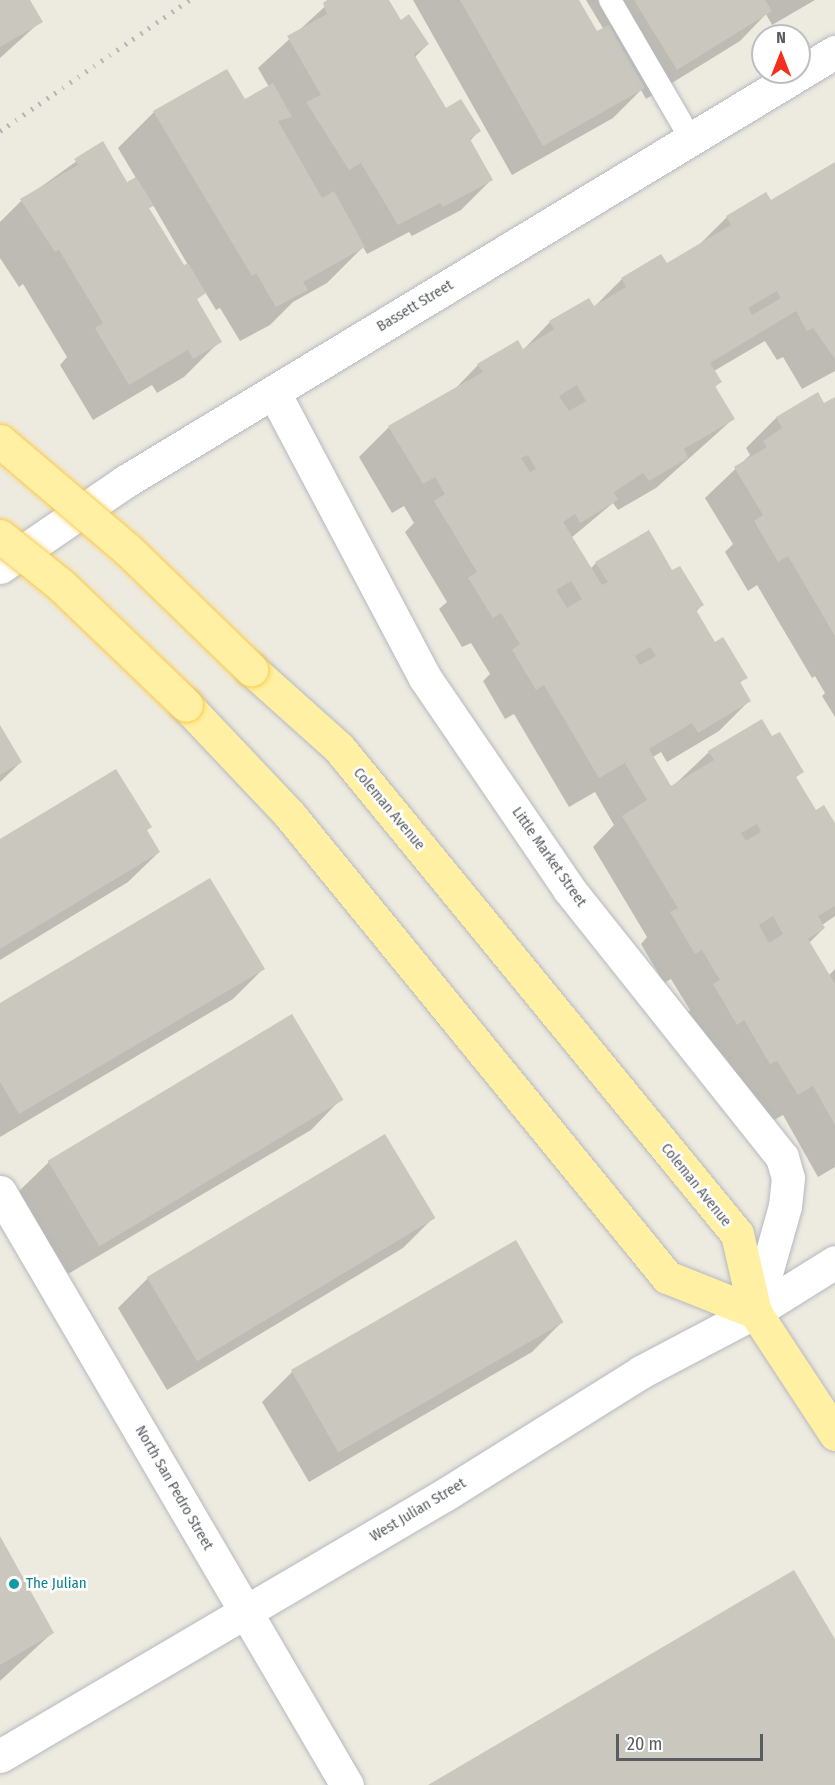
<!DOCTYPE html>
<style>
body{margin:0}
#map{position:relative;width:835px;height:1785px;overflow:hidden;background:#edeae0;font-family:"Fira Sans Condensed",sans-serif}
div>[style]{position:absolute}
.shadow>*{inset:0;background:#0003}
.building>*{inset:0;background:#cac7bf;transform-origin:0 0}
.roads{filter:drop-shadow(0 0 2px #b6b9be) drop-shadow(0 0 2px #b6b9be)}
.lane>*{height:22px;margin:-11px;padding:0 11px;transform-origin:11px;border-radius:11px;background:#fff}
.street>*{height:33px;margin:-16.5px;padding:0 16.5px;transform-origin:16.5px;border-radius:16.5px;background:#fff}
.secondary>*{height:33px;margin:-16.5px;padding:0 16.5px;transform-origin:16.5px;border-radius:16.5px;background:#fff}
.primary>*{height:33px;margin:-16.5px;padding:0 16.5px;transform-origin:16.5px;border-radius:16.5px;background:#fff0a3}
.rail>*{height:4.5px;margin-top:-2.25px;transform-origin:0;background:repeating-linear-gradient(90deg,#b2b3b3 0 1.5px,transparent 0 9.5px)}
.bridges{filter:drop-shadow(0 0 2px #fcca4a) drop-shadow(0 0 2px #fcca4a)}
.primary-bridge>*{height:33px;margin:-16.5px;padding:0 16.5px;transform-origin:16.5px;border-radius:16.5px;background:#fff0a3}
.dots>*{width:16px;height:16px;translate:-50% -50%;box-sizing:border-box;border:3px solid #fff;border-radius:50%}
span{translate:-50% -50%;white-space:nowrap;text-align:center;line-height:1.15;-webkit-text-stroke:5px #fff;paint-order:stroke}
.street-label{font-size:15px;color:#595d62}
.culture-label{font-size:15px;color:#0d838f}
.left{translate:0 -50%;text-align:left}
.north{position:absolute;left:751px;top:24px;width:60px;height:60px;box-sizing:border-box;background:#fff;border:2px solid #bdbec0;border-radius:50%;rotate:0deg;font-size:16px;font-weight:700;line-height:24px;text-align:center;color:#595d62}
.north::after{content:'';display:block;margin:auto;width:21px;height:27px;background:#f62e1d;clip-path:polygon(50% 0,100% 100%,50% 72%,0 100%)}
.scale{position:absolute;left:616px;top:1734px;width:147px;height:27px;box-sizing:border-box;border:3px solid #595d62;border-top:0;padding-left:8px;font-size:18px;line-height:21px;white-space:nowrap;color:#595d62;-webkit-text-stroke:4px #fff;paint-order:stroke}
</style>
<div id="map">
<div class="shadow">
<i style="clip-path:polygon(0 0,28px 0,41px 21px,0 58px)"></i>
<i style="clip-path:polygon(evenodd,332px 0,387px 0,401px 22px,428px 44px,414px 58px,446px 110px,479px 131px,470px 141px,491px 180px,461px 210px,412px 236px,409px 232px,367px 254px,363px 247px,327px 283px,293px 302px,270px 325px,240px 341px,220px 308px,216px 310px,205px 292px,196px 300px,220px 341px,184px 377px,157px 393px,152px 385px,93px 420px,60px 365px,67px 357px,23px 284px,19px 287px,0 258px,0 222px,21px 201px,102px 143px,127px 184px,136px 178px,118px 148px,154px 112px,227px 71px,245px 101px,269px 87px,258px 68px,332px 0,153px 205px,188px 265px,183px 267px,148px 209px,153px 205px)"></i>
<i style="clip-path:polygon(413px 0,578px 0,597px 33px,604px 30px,586px 0,815px 0,772px 25px,766px 14px,740px 41px,646px 99px,641px 90px,613px 118px,512px 175px)"></i>
<i style="clip-path:polygon(835px 164px,835px 371px,802px 389px,783px 357px,777px 360px,765px 341px,714px 371px,720px 382px,714px 388px,733px 419px,656px 488px,618px 510px,613px 503px,571px 538px,590px 569px,596px 563px,671px 572px,702px 605px,696px 612px,715px 644px,746px 677px,739px 684px,749px 701px,719px 731px,667px 762px,661px 752px,653px 757px,671px 788px,709px 752px,772px 738px,802px 772px,795px 778px,816px 812px,835px 826px,835px 916px,822px 925px,824px 928px,809px 943px,828px 976px,835px 969px,835px 1167px,818px 1177px,783px 1115px,767px 1124px,684px 1016px,690px 1010px,671px 979px,664px 983px,641px 944px,647px 937px,593px 847px,614px 825px,595px 792px,569px 807px,514px 714px,505px 719px,483px 681px,490px 674px,471px 643px,462px 647px,439px 609px,447px 602px,405px 532px,414px 523px,404px 506px,392px 513px,359px 457px,389px 427px,453px 391px,478px 365px,522px 351px,550px 322px,593px 308px,622px 279px,661px 256px,666px 265px,697px 247px,727px 217px,771px 202px)"></i>
<i style="clip-path:polygon(817px 394px,824px 405px,835px 398px,835px 717px,822px 696px,825px 693px,815px 676px,812px 678px,757px 585px,748px 591px,725px 552px,733px 544px,705px 498px,750px 455px,746px 448px,776px 418px)"></i>
<i style="clip-path:polygon(0 728px,21px 762px,0 782px)"></i>
<i style="clip-path:polygon(146px 831px,159px 852px,128px 882px,0 960px,0 841px)"></i>
<i style="clip-path:polygon(263px 969px,233px 999px,0 1137px,0 1005px)"></i>
<i style="clip-path:polygon(341px 1099px,311px 1130px,68px 1274px,18px 1192px,49px 1162px)"></i>
<i style="clip-path:polygon(433px 1218px,403px 1248px,167px 1390px,118px 1308px,148px 1278px)"></i>
<i style="clip-path:polygon(562px 1322px,532px 1352px,309px 1482px,262px 1402px,292px 1372px)"></i>
<i style="clip-path:polygon(0 1539px,52px 1633px,0 1681px)"></i>
</div>
<div class="building">
<i style="clip-path:polygon(0 0,30px 0,43px 22px,0 47px)"></i>
<i style="clip-path:polygon(327px 0,389px 0,401px 20px,409px 14px,429px 44px,414px 54px,446px 108px,461px 99px,481px 131px,470px 139px,493px 180px,443px 207px,440px 203px,398px 225px,361px 163px,349px 170px,306px 102px,321px 95px,287px 36px,327px 14px,323px 3px)"></i>
<i style="clip-path:polygon(460px 0,579px 0,597px 31px,609px 25px,645px 88px,543px 146px)"></i>
<i style="clip-path:polygon(634px 0,765px 0,772px 11px,677px 70px)"></i>
<i style="clip-path:polygon(227px 69px,245px 99px,273px 83px,292px 117px,278px 121px,322px 198px,334px 191px,365px 247px,303px 282px,308px 290px,276px 307px,256px 273px,252px 276px,153px 111px)"></i>
<i style="clip-path:polygon(103px 141px,127px 182px,136px 177px,154px 206px,149px 208px,184px 265px,188px 263px,206px 293px,197px 299px,222px 342px,193px 359px,188px 350px,129px 385px,95px 328px,103px 323px,59px 250px,55px 252px,20px 199px,78px 165px,74px 159px)"></i>
<i style="clip-path:polygon(evenodd,835px 162px,835px 359px,813px 328px,807px 331px,796px 311px,710px 363px,722px 382px,715px 386px,735px 419px,684px 449px,688px 458px,649px 481px,643px 473px,614px 492px,618px 500px,580px 523px,575px 514px,563px 522px,602px 585px,608px 582px,595px 562px,649px 530px,672px 570px,680px 566px,704px 605px,696px 610px,715px 642px,723px 637px,748px 678px,740px 682px,751px 701px,698px 733px,692px 723px,649px 749px,671px 786px,714px 760px,708px 751px,762px 719px,772px 736px,780px 732px,804px 772px,796px 777px,816px 810px,824px 805px,835px 823px,835px 906px,818px 916px,825px 928px,808px 939px,835px 984px,835px 1125px,813px 1086px,798px 1095px,777px 1061px,770px 1064px,744px 1020px,737px 1025px,713px 984px,720px 980px,702px 950px,695px 954px,670px 912px,678px 908px,622px 816px,647px 800px,625px 763px,599px 778px,544px 685px,536px 690px,512px 650px,520px 644px,501px 613px,493px 618px,468px 578px,477px 572px,434px 501px,445px 494px,435px 477px,423px 484px,388px 426px,483px 372px,477px 364px,518px 340px,523px 349px,554px 329px,549px 321px,589px 298px,594px 306px,626px 287px,621px 278px,661px 254px,667px 263px,731px 225px,726px 216px,766px 192px,771px 200px,835px 162px,777px 291px,781px 298px,752px 315px,748px 308px,777px 291px,835px 162px,577px 385px,586px 401px,569px 411px,559px 396px,577px 385px,835px 162px,528px 455px,536px 469px,530px 472px,521px 458px,528px 455px,835px 162px,571px 581px,582px 599px,567px 608px,556px 590px,571px 581px,835px 162px,650px 647px,656px 656px,640px 665px,635px 656px,650px 647px,835px 162px,757px 824px,761px 832px,746px 841px,741px 833px,757px 824px,835px 162px,773px 916px,783px 934px,769px 943px,759px 925px,773px 916px)"></i>
<i style="clip-path:polygon(818px 392px,824px 403px,835px 397px,835px 636px,788px 556px,778px 562px,754px 521px,763px 515px,734px 467px,767px 447px,763px 441px,782px 428px,776px 417px)"></i>
<i style="clip-path:polygon(0 725px,22px 762px,0 775px)"></i>
<i style="clip-path:polygon(116px 769px,152px 827px,147px 830px,160px 852px,0 949px,0 839px)"></i>
<i style="clip-path:polygon(210px 878px,265px 969px,19px 1114px,0 1082px,0 1003px)"></i>
<i style="left:292px;top:1014px;width:100px;height:285px;rotate:59deg"></i>
<i style="left:385px;top:1134px;width:98px;height:278px;rotate:59deg"></i>
<i style="left:516px;top:1240px;width:95px;height:260px;rotate:60deg"></i>
<i style="clip-path:polygon(0 1536px,54px 1633px,0 1665px)"></i>
<i style="clip-path:polygon(794px 1570px,835px 1639px,835px 1785px,428px 1785px)"></i>
</div>
<div class="roads">
<div class="lane">
<i style="left:610px;top:0;width:161px;rotate:59.8deg"></i>
</div>
<div class="street">
<i style="left:0;top:567px;width:153px;rotate:-34.3deg"></i>
<i style="left:126px;top:481px;width:829px;rotate:-31.18deg"></i>
<i style="left:0;top:1192px;width:687px;rotate:59.67deg"></i>
<i style="left:0;top:1756px;width:517px;rotate:-30.43deg"></i>
<i style="left:446px;top:1494px;width:230px;rotate:-32deg"></i>
<i style="left:641px;top:1372px;width:129px;rotate:-27.8deg"></i>
<i style="left:755px;top:1312px;width:110px;rotate:-74.2deg"></i>
<i style="left:785px;top:1206px;width:28px;rotate:-84deg"></i>
<i style="left:788px;top:1178px;width:22px;rotate:-106deg"></i>
<i style="left:782px;top:1157px;width:342px;rotate:-128.5deg"></i>
<i style="left:569px;top:889px;width:255px;rotate:-124.3deg"></i>
<i style="left:425px;top:678px;width:323px;rotate:-117.9deg"></i>
</div>
<div class="secondary">
<i style="left:755px;top:1312px;width:94px;rotate:-32deg"></i>
</div>
<div class="primary">
<i style="left:251px;top:669px;width:118px;rotate:41.9deg"></i>
<i style="left:339px;top:748px;width:628px;rotate:50.68deg"></i>
<i style="left:737px;top:1234px;width:80px;rotate:77deg"></i>
<i style="left:755px;top:1312px;width:146px;rotate:56.7deg"></i>
<i style="left:186px;top:705px;width:150px;rotate:46.6deg"></i>
<i style="left:289px;top:814px;width:598px;rotate:50.77deg"></i>
<i style="left:667px;top:1277px;width:95px;rotate:21.7deg"></i>
</div>
</div>
<div class="rail">
<i style="left:0;top:131px;width:230px;rotate:-34.7deg"></i>
</div>
<div class="bridges">
<div class="primary-bridge">
<i style="left:0;top:441px;width:167px;rotate:40.4deg"></i>
<i style="left:127px;top:549px;width:173px;rotate:44.1deg"></i>
<i style="left:0;top:536px;width:78px;rotate:38.8deg"></i>
<i style="left:61px;top:585px;width:173px;rotate:43.8deg"></i>
</div>
</div>
<div class="dots">
<i style="left:14px;top:1584px;background:#0f9aa8"></i>
</div>
<div class="street-label">
<span style="left:415px;top:306px;rotate:-31deg">Bassett Street</span>
<span style="left:389px;top:809px;rotate:50deg">Coleman Avenue</span>
<span style="left:549px;top:857px;rotate:55deg">Little Market Street</span>
<span style="left:696px;top:1185px;rotate:51deg">Coleman Avenue</span>
<span style="left:174px;top:1488px;rotate:60deg">North San Pedro Street</span>
<span style="left:418px;top:1510px;rotate:-31deg">West Julian Street</span>
</div>
<div class="culture-label">
<span class="left" style="left:26px;top:1584px">The Julian</span>
</div>
<div class="north">N</div>
<div class="scale">20 m</div>
</div>
